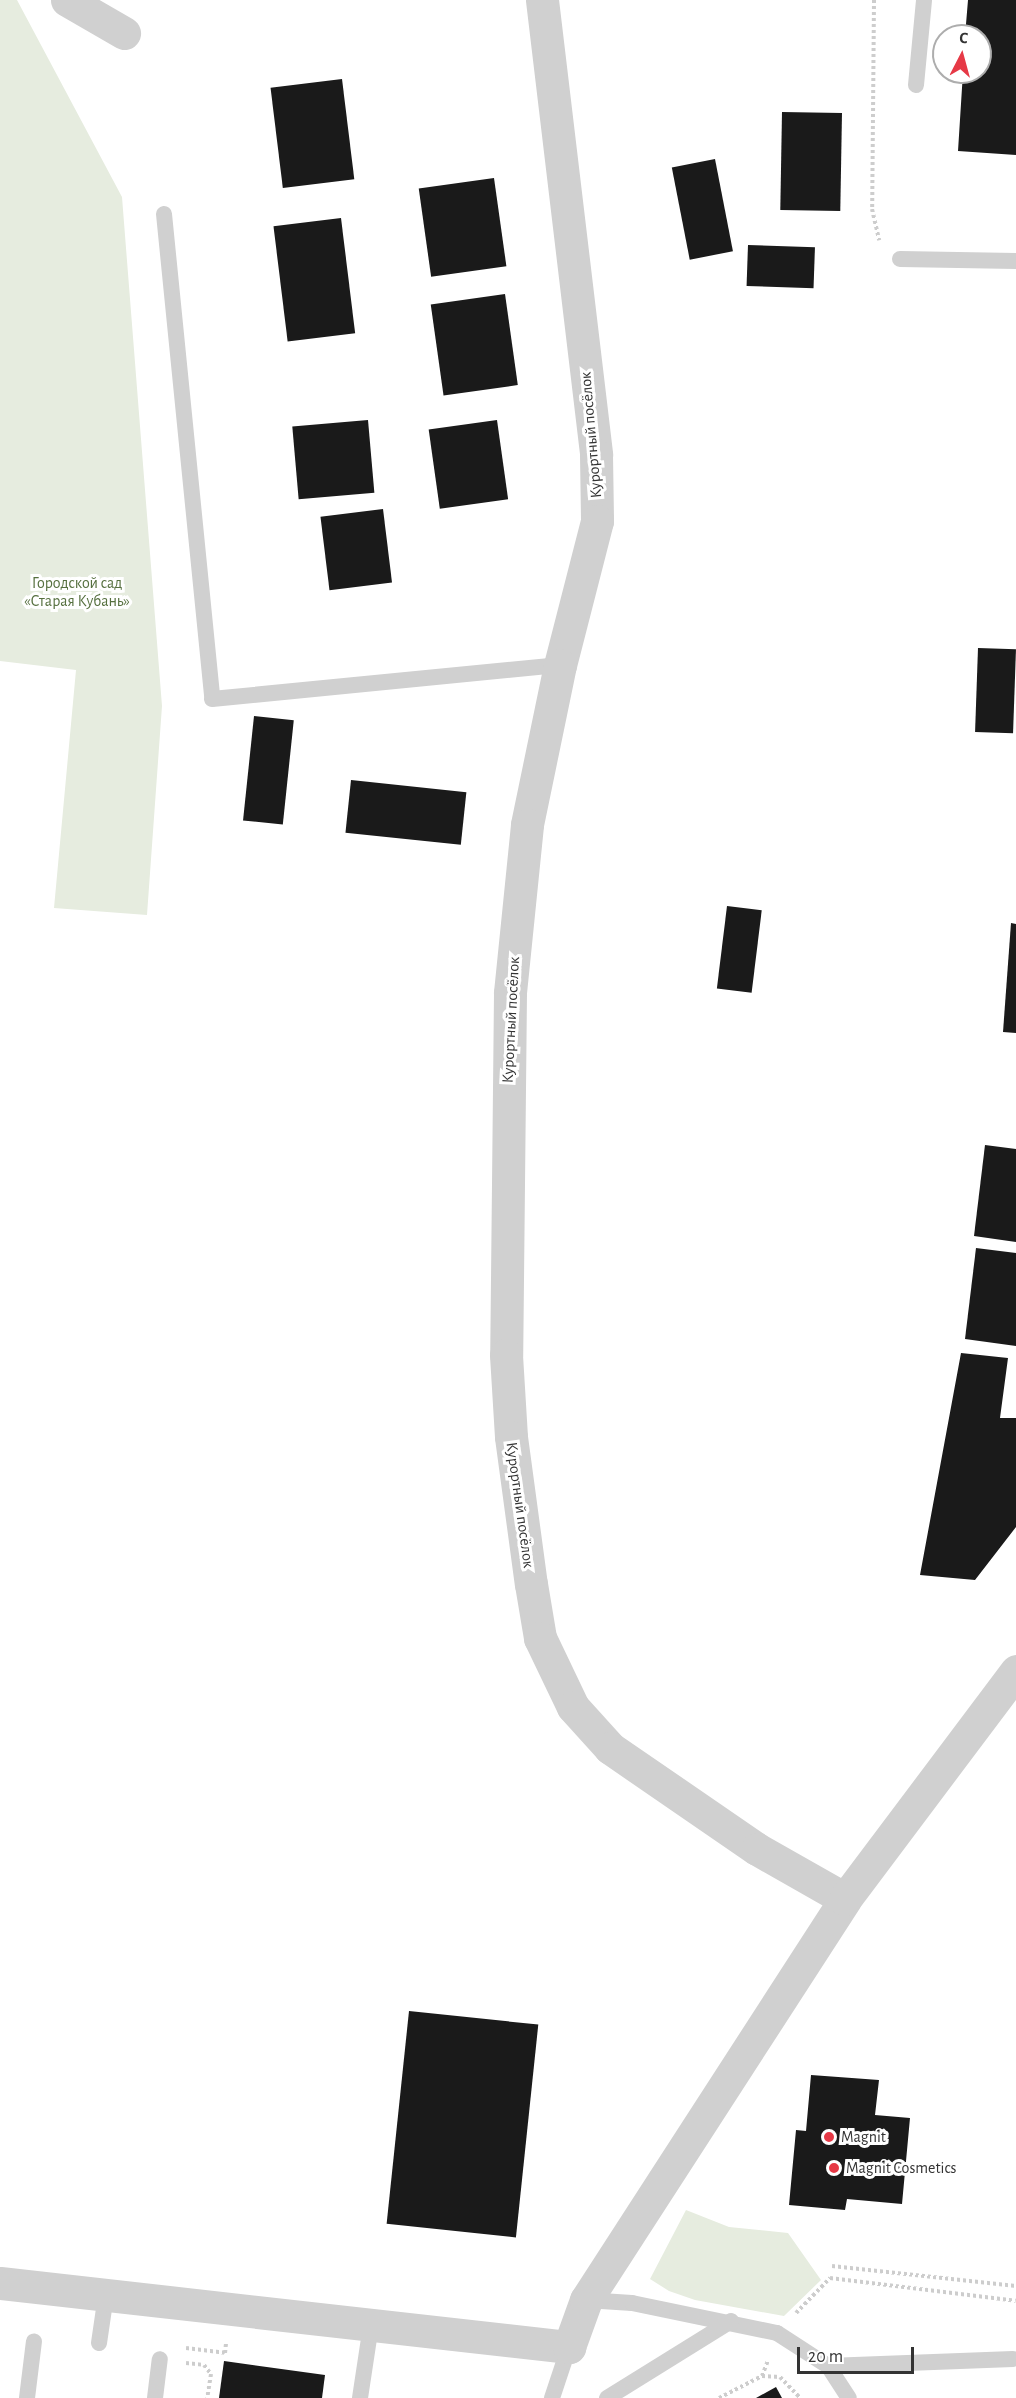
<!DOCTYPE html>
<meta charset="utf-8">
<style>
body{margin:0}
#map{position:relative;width:1016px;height:2398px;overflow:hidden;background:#fff;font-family:"Alegreya Sans",sans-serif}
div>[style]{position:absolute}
.green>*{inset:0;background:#e6ecdf}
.building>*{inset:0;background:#1a1a1a;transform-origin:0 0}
.path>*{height:4px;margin-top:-2px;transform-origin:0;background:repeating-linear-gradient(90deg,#cdcdcd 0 3px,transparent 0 6px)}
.lane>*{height:16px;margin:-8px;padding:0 8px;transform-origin:8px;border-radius:8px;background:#d0d0d0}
.street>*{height:33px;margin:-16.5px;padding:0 16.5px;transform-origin:16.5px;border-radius:16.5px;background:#d0d0d0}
.dots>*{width:16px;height:16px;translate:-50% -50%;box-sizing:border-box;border:3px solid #fff;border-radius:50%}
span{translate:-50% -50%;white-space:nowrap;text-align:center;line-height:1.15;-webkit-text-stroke:6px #fff;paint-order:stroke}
.street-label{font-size:16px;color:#333}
.park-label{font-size:16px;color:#56703f}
.poi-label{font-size:16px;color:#333}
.left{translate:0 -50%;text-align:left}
.north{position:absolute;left:932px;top:24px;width:60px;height:60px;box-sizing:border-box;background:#fff;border:2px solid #adadad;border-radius:50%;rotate:6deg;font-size:16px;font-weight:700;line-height:24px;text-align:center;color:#333}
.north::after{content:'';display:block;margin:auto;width:21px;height:27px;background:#e63946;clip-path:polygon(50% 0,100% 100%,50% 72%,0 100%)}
.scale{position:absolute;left:797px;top:2347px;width:117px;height:27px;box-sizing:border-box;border:3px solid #333;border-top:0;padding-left:8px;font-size:18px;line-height:21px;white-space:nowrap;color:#333;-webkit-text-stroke:4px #fff;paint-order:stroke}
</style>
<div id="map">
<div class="green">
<i style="clip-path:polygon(0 0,17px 0,122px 197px,162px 706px,147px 915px,54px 908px,76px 670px,0 661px)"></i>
<i style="clip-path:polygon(686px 2210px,729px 2227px,788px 2233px,821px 2280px,784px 2316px,695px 2300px,669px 2291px,650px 2279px)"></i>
</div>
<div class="building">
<i style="clip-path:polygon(968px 0,1016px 0,1016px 155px,958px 151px,963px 72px,980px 72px,980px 36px,965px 36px)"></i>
<i style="left:342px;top:79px;width:101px;height:72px;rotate:83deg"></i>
<i style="left:782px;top:112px;width:60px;height:98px;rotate:1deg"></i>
<i style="left:715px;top:159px;width:94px;height:44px;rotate:79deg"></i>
<i style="left:494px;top:178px;width:89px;height:76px;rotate:82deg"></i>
<i style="left:341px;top:218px;width:116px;height:68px;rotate:83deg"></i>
<i style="left:748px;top:245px;width:67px;height:41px;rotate:2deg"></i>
<i style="left:505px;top:294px;width:92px;height:75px;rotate:82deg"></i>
<i style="left:368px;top:420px;width:73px;height:76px;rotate:85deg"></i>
<i style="left:497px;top:420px;width:80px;height:69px;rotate:82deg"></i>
<i style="left:383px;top:509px;width:74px;height:63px;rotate:83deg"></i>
<i style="left:978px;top:648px;width:38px;height:84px;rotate:2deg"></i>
<i style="left:254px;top:716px;width:40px;height:105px;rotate:6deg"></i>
<i style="left:351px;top:780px;width:116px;height:53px;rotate:6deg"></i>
<i style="left:727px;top:906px;width:35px;height:83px;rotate:7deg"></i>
<i style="clip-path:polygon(1011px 923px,1016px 924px,1016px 1033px,1003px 1032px)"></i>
<i style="clip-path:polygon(985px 1145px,1016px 1149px,1016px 1242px,974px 1236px)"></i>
<i style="clip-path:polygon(976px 1248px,1016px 1253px,1016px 1346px,965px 1339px)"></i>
<i style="clip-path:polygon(961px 1353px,1008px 1358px,1000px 1418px,1016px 1418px,1016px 1527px,975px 1580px,920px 1575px)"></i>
<i style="left:409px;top:2011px;width:130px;height:214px;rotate:6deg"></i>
<i style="clip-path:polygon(811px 2075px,879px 2080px,875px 2115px,910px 2118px,902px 2204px,847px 2199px,845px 2210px,789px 2205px,796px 2130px,806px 2131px)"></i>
<i style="clip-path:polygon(224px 2361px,325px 2375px,322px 2398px,219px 2398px)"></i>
<i style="clip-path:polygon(776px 2387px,782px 2398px,756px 2398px)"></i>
</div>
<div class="path">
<i style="left:874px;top:0;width:209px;rotate:90.5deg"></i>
<i style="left:872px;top:209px;width:32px;rotate:77deg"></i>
<i style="left:832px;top:2266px;width:185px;rotate:6.2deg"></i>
<i style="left:796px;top:2313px;width:49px;rotate:-45.8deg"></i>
<i style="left:830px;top:2278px;width:187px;rotate:7deg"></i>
<i style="left:186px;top:2348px;width:39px;rotate:7deg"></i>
<i style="left:225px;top:2353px;width:10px;rotate:-84deg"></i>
<i style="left:186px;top:2363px;width:18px;rotate:6deg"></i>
<i style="left:204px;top:2365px;width:11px;rotate:52deg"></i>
<i style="left:211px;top:2374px;width:24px;rotate:99deg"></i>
<i style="left:762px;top:2376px;width:17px;rotate:-69deg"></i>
<i style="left:719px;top:2398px;width:48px;rotate:-27.1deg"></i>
<i style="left:762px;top:2376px;width:18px;rotate:3deg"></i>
<i style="left:780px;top:2377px;width:29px;rotate:46deg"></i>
</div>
<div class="lane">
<i style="left:916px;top:85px;width:85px;rotate:-84.6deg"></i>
<i style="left:164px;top:214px;width:487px;rotate:84.3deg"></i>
<i style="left:212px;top:699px;width:350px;rotate:-5.6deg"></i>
<i style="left:900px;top:259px;width:116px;rotate:1deg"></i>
<i style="left:586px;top:2300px;width:46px;rotate:3.7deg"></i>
<i style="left:632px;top:2303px;width:148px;rotate:11.7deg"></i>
<i style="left:777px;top:2333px;width:61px;rotate:32.9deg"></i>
<i style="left:828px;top:2366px;width:185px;rotate:-2.2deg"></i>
<i style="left:99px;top:2343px;width:49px;rotate:-81.7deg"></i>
<i style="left:828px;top:2366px;width:38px;rotate:57deg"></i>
<i style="left:27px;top:2398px;width:57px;rotate:-83deg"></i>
<i style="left:155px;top:2398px;width:39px;rotate:-83deg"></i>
<i style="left:360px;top:2398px;width:74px;rotate:-81.4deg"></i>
<i style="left:552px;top:2398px;width:54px;rotate:-71.6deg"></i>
<i style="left:607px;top:2398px;width:146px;rotate:-31.8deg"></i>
</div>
<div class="street">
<i style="left:67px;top:0;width:66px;rotate:30.1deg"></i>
<i style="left:542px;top:0;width:458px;rotate:83.2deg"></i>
<i style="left:596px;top:455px;width:66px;rotate:89.1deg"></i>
<i style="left:597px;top:521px;width:149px;rotate:104.4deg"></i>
<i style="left:560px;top:665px;width:163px;rotate:101.7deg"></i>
<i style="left:527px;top:825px;width:169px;rotate:95.8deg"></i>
<i style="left:510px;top:993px;width:362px;rotate:90.6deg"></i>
<i style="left:506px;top:1355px;width:82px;rotate:86.5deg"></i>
<i style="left:511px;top:1437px;width:148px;rotate:82.3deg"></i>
<i style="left:531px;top:1584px;width:55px;rotate:80.5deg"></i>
<i style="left:540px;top:1638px;width:76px;rotate:64.4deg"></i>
<i style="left:573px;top:1707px;width:55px;rotate:47.9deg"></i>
<i style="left:610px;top:1748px;width:178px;rotate:34.5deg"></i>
<i style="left:757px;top:1849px;width:101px;rotate:29.6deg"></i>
<i style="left:0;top:2283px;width:573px;rotate:6.42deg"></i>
<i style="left:569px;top:2347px;width:50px;rotate:-70.1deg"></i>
<i style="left:586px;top:2300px;width:477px;rotate:-57.1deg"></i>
<i style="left:845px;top:1899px;width:285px;rotate:-53.1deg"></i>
</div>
<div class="dots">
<i style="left:829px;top:2137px;background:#e63946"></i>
<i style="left:834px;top:2168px;background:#e63946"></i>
</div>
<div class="street-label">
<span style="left:591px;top:435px;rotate:-95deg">Курортный посёлок</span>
<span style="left:511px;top:1020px;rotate:-87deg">Курортный посёлок</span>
<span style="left:520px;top:1505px;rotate:82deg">Курортный посёлок</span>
</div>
<div class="park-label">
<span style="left:77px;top:592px">Городской сад<br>«Старая Кубань»</span>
</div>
<div class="poi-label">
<span class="left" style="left:841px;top:2137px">Magnit</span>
<span class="left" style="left:846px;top:2168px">Magnit Cosmetics</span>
</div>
<div class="north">С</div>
<div class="scale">20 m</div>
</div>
